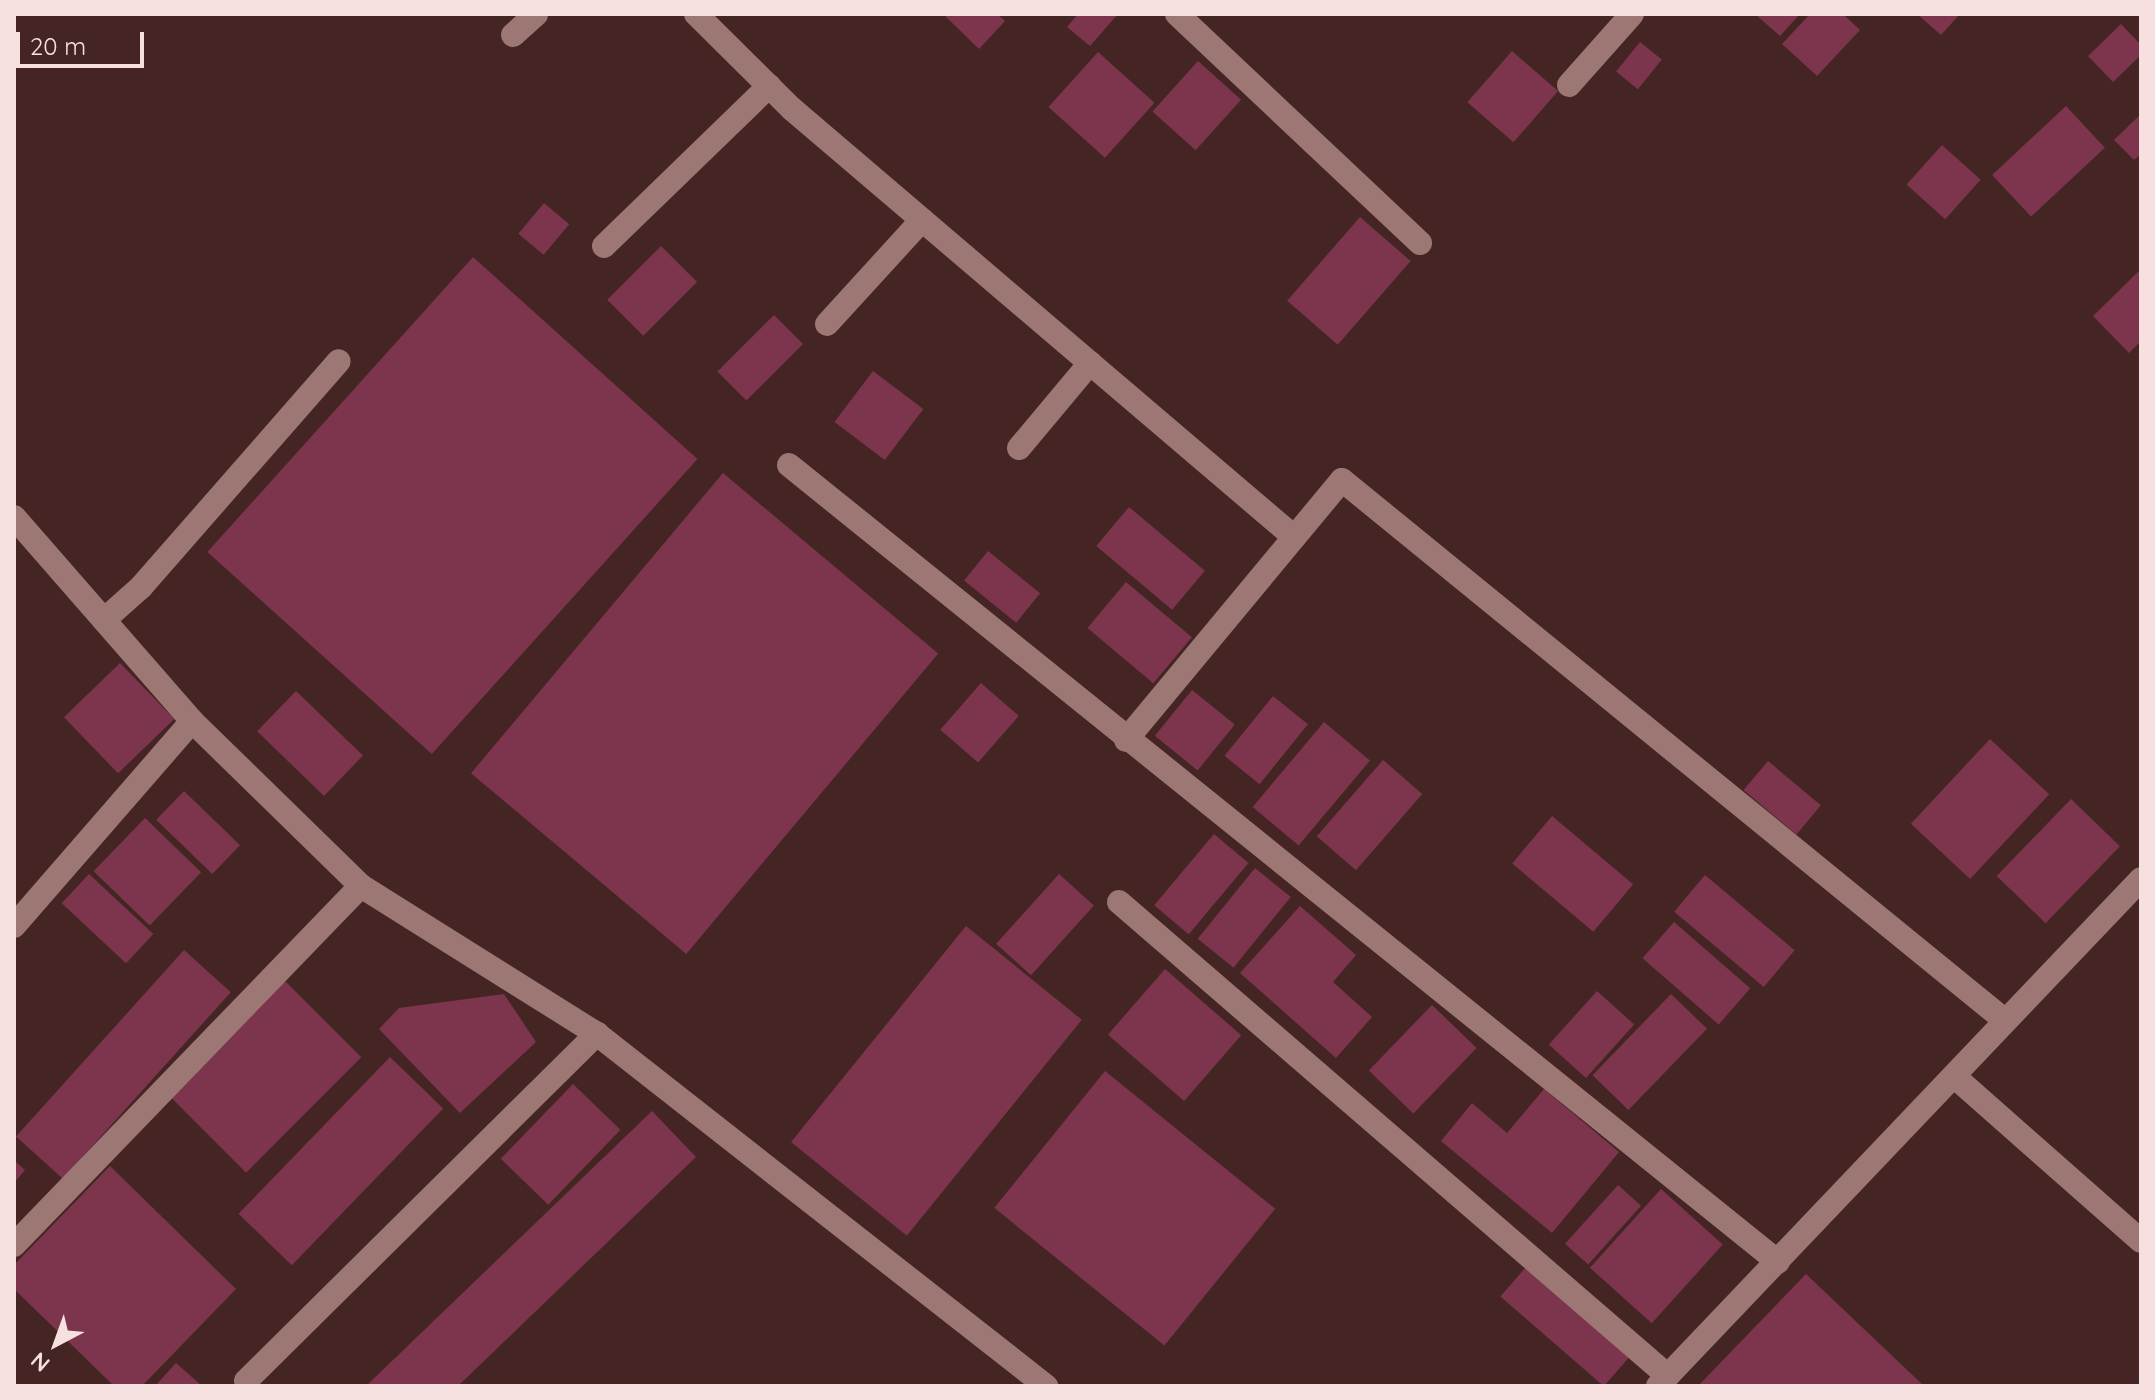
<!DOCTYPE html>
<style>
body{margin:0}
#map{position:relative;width:2155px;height:1400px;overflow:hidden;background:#452524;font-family:Quicksand,sans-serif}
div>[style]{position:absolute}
.building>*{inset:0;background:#7c354c;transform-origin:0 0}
.lane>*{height:24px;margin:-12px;padding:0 12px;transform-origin:12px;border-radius:12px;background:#9d7774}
.street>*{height:24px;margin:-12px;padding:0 12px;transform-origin:12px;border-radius:12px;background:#9d7774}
.secondary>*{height:24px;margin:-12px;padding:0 12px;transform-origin:12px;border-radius:12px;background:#9d7774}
span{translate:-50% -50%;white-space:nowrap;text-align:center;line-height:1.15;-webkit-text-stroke:6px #452524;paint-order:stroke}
.frame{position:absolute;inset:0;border:16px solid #f7e1e0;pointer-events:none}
.north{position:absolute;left:16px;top:1304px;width:80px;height:80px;-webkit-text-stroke:6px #452524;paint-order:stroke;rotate:221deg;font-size:22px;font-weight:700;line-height:32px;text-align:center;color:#f7e1e0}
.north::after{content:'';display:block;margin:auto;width:28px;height:36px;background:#f7e1e0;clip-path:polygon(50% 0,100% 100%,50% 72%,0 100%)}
.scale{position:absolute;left:16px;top:32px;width:128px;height:36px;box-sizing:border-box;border:4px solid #f7e1e0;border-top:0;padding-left:10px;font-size:24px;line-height:28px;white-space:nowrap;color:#f7e1e0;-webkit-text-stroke:6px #452524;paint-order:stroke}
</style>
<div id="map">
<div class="building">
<i style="clip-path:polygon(943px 14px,997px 14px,1005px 21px,979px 49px)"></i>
<i style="clip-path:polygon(1078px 14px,1118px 14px,1090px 46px,1067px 27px)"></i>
<i style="clip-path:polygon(1755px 14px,1800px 14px,1780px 36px)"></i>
<i style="clip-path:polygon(1810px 14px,1843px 14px,1860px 30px,1817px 76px,1782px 44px)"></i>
<i style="clip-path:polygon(1917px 14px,1960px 14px,1941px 35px)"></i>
<i style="clip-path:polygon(2121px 24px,2141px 45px,2141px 55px,2113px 82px,2088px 56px)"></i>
<i style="left:1640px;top:42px;width:28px;height:38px;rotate:39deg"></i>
<i style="left:1512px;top:51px;width:61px;height:68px;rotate:41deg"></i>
<i style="left:1098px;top:52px;width:76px;height:74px;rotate:42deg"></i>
<i style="left:1198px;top:61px;width:58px;height:68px;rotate:42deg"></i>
<i style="left:2066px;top:106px;width:57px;height:101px;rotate:47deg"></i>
<i style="clip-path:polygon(2141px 114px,2141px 154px,2134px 160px,2114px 140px)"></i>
<i style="left:1942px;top:145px;width:52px;height:53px;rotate:42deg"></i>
<i style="left:544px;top:203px;width:33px;height:40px;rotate:40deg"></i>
<i style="left:1360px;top:217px;width:67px;height:111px;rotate:41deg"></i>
<i style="left:661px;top:246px;width:51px;height:76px;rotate:45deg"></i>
<i style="left:473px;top:257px;width:302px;height:397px;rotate:42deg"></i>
<i style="clip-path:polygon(2141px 269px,2141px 341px,2129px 353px,2093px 316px)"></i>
<i style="left:774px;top:315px;width:41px;height:80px;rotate:45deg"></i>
<i style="left:873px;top:371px;width:63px;height:64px;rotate:37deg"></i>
<i style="left:723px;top:473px;width:281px;height:392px;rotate:40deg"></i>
<i style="left:1129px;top:507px;width:99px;height:51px;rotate:40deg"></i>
<i style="left:988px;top:551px;width:67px;height:38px;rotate:39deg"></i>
<i style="left:1126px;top:582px;width:86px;height:60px;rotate:40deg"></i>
<i style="left:120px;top:663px;width:78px;height:78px;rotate:46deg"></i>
<i style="left:981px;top:683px;width:50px;height:62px;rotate:41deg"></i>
<i style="left:1192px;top:690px;width:55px;height:59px;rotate:39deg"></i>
<i style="left:296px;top:691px;width:93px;height:56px;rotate:44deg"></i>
<i style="left:1273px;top:696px;width:45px;height:77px;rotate:39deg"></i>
<i style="left:1324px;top:722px;width:60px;height:111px;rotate:40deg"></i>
<i style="left:1990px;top:739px;width:81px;height:116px;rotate:43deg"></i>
<i style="left:1383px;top:760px;width:52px;height:101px;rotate:41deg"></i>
<i style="left:1768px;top:761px;width:69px;height:38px;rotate:40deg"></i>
<i style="left:184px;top:791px;width:78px;height:40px;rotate:44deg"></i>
<i style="left:2071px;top:799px;width:68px;height:107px;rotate:44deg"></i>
<i style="left:1552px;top:816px;width:106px;height:62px;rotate:40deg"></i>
<i style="left:145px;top:818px;width:78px;height:74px;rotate:44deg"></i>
<i style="left:1214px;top:834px;width:45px;height:93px;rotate:40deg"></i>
<i style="left:1255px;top:868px;width:46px;height:91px;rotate:39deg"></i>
<i style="left:89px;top:874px;width:88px;height:40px;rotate:43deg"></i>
<i style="left:1059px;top:874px;width:47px;height:94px;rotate:42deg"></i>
<i style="left:1705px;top:875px;width:117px;height:48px;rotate:40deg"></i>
<i style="clip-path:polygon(1300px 906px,1356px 955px,1333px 982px,1372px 1017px,1336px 1058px,1240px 973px)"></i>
<i style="left:1674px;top:922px;width:101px;height:48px;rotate:41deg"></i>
<i style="left:966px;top:926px;width:149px;height:278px;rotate:39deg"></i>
<i style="left:184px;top:950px;width:63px;height:251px;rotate:42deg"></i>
<i style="left:1165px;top:969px;width:101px;height:87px;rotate:41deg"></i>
<i style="left:285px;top:981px;width:108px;height:163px;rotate:45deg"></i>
<i style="left:1597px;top:991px;width:50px;height:72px;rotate:42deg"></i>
<i style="clip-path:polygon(504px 994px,536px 1042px,460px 1113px,379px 1029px,399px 1008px)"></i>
<i style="left:1671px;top:994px;width:50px;height:113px;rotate:44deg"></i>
<i style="left:1432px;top:1005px;width:62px;height:91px;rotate:44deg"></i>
<i style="left:390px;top:1057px;width:74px;height:218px;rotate:44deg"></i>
<i style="left:1105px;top:1071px;width:219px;height:176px;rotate:39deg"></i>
<i style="left:573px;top:1084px;width:66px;height:104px;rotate:44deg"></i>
<i style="clip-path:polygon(1544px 1089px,1619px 1152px,1552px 1233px,1441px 1141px,1472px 1103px,1507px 1133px)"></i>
<i style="clip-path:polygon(652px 1111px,696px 1157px,458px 1386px,366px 1386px)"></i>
<i style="clip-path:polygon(14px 1160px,25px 1170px,14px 1183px)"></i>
<i style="clip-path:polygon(110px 1166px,236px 1289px,142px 1386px,114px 1386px,14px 1289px,14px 1265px)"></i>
<i style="left:1618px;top:1185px;width:31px;height:79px;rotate:42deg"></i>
<i style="left:1661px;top:1189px;width:83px;height:106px;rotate:42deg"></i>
<i style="left:1526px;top:1267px;width:137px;height:39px;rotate:41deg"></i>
<i style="clip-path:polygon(1806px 1274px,1924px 1386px,1698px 1386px)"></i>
<i style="clip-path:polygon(176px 1363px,202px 1386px,155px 1386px)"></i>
</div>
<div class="lane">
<i style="left:104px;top:620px;width:50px;rotate:-41.7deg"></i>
<i style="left:141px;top:587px;width:300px;rotate:-48.8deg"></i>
</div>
<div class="street">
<i style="left:696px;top:14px;width:135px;rotate:44.7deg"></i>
<i style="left:792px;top:109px;width:660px;rotate:40.45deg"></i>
<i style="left:1177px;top:14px;width:334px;rotate:43.3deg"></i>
<i style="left:513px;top:35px;width:31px;rotate:-42deg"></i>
<i style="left:1569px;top:85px;width:95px;rotate:-48.4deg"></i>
<i style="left:604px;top:246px;width:230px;rotate:-44.1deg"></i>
<i style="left:827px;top:324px;width:141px;rotate:-47.6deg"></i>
<i style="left:1019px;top:448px;width:111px;rotate:-50.1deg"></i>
<i style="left:789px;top:465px;width:1270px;rotate:38.86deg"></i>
<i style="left:14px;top:517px;width:271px;rotate:48.9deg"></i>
<i style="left:192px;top:721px;width:236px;rotate:44.3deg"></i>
<i style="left:361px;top:886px;width:279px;rotate:32.1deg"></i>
<i style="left:597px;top:1034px;width:571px;rotate:38.1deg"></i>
<i style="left:1126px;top:740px;width:338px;rotate:-50.3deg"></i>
<i style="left:1342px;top:480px;width:853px;rotate:39.19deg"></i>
<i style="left:1119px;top:902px;width:725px;rotate:40.81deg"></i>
<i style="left:14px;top:926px;width:271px;rotate:-49deg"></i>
<i style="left:1955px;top:1077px;width:248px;rotate:41.4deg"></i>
<i style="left:14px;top:1245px;width:499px;rotate:-46deg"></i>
<i style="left:246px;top:1381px;width:494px;rotate:-44.7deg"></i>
</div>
<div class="secondary">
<i style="left:1658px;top:1386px;width:700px;rotate:-46.39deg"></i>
</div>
<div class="frame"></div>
<div class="north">N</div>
<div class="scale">20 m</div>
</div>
